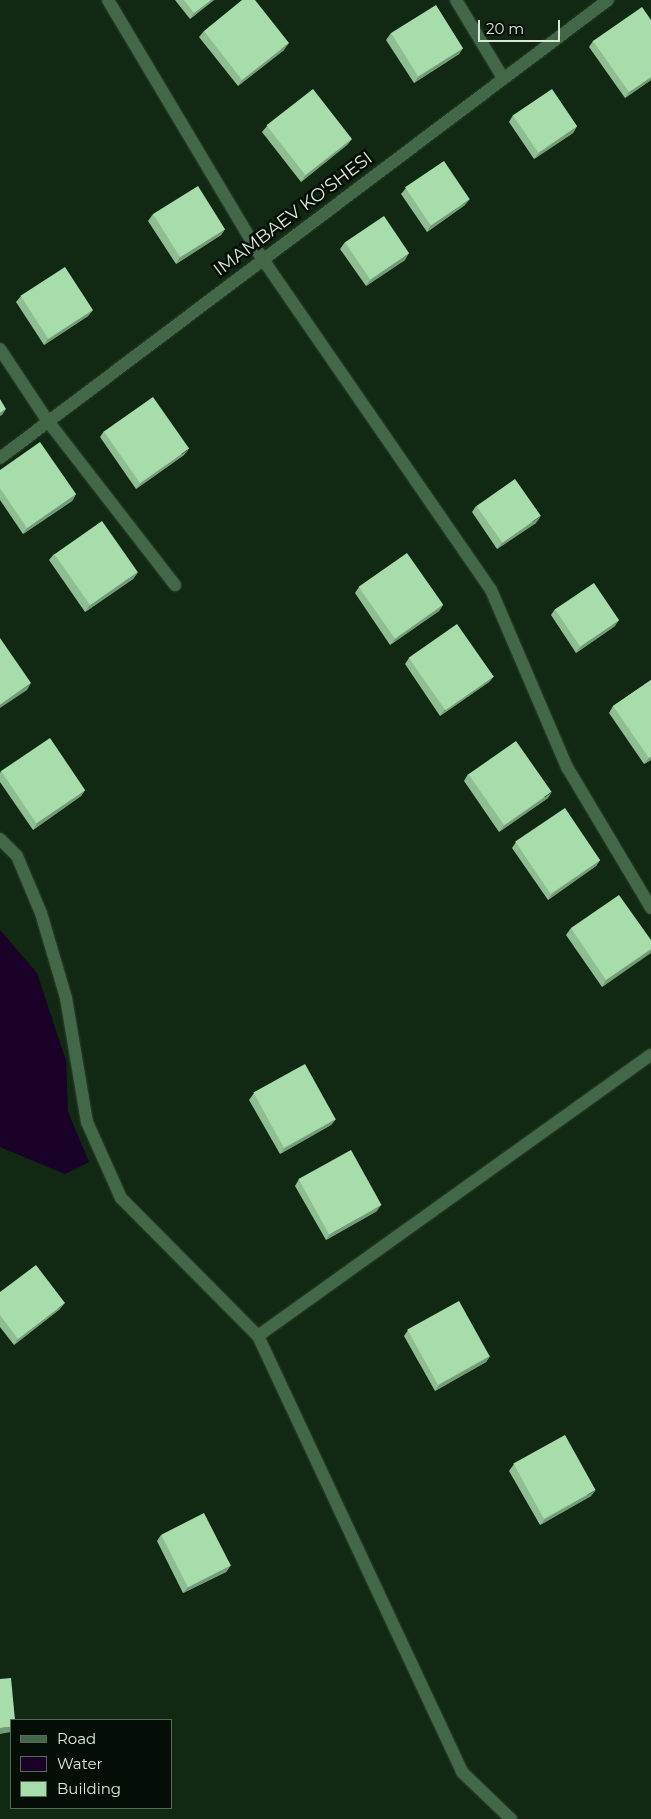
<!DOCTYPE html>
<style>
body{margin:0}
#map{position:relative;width:651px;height:1819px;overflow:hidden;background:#112813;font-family:Montserrat,sans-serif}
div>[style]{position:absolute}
.water>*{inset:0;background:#180027}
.roads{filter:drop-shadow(0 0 1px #2d432f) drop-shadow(0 0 1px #2d432f)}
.street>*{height:12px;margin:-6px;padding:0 6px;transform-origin:6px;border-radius:6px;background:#436847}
.wall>*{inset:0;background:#8fbe92}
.shaded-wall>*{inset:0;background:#749b77}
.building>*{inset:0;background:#a6ddaa;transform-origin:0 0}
span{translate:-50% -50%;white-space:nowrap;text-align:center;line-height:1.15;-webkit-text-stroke:5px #050e06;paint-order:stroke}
.street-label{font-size:18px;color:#dae8da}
.legend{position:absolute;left:10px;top:1719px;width:162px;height:90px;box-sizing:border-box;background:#050e06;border:1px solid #5a655b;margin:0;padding:6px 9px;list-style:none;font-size:15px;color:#dae8da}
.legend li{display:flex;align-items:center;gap:10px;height:25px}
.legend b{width:25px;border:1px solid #5a655b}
.scale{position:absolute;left:478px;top:20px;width:82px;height:22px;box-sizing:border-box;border:2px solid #dae8da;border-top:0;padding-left:6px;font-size:15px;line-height:18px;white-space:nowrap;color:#dae8da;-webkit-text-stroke:4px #050e06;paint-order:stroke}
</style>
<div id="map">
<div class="water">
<i style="clip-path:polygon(0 930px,37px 973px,66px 1061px,68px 1112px,89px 1162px,65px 1174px,0 1147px)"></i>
</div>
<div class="roads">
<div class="street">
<i style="left:108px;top:0;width:300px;rotate:59.2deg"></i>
<i style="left:262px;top:258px;width:403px;rotate:55.4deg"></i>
<i style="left:491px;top:590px;width:193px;rotate:66.8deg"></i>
<i style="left:567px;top:767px;width:164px;rotate:59.2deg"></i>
<i style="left:456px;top:0;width:91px;rotate:58.9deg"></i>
<i style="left:0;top:349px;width:85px;rotate:56.5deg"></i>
<i style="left:47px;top:420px;width:209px;rotate:52.2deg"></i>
<i style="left:0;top:458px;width:761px;rotate:-36.99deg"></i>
<i style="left:0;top:839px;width:24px;rotate:45deg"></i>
<i style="left:17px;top:856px;width:62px;rotate:67.2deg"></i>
<i style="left:41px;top:913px;width:89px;rotate:73.6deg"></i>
<i style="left:66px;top:998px;width:126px;rotate:80.4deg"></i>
<i style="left:87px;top:1122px;width:83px;rotate:65.9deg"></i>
<i style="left:121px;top:1198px;width:194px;rotate:45.2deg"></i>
<i style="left:258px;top:1336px;width:481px;rotate:64.9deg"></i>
<i style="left:462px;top:1772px;width:68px;rotate:43.8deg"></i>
<i style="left:258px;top:1336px;width:483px;rotate:-35.6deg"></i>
</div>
</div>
<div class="wall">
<i style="clip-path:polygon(175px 0,214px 0,190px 19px)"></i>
<i style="clip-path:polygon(651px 20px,651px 80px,625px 98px,589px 47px,593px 41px)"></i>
<i style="clip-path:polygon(204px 31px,284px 50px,238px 86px,199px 37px)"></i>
<i style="clip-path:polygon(391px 33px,463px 48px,459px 54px,414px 83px,386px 40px)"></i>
<i style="clip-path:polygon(513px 115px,577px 126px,573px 133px,534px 159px,509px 122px)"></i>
<i style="clip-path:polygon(267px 126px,352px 139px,347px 145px,301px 182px,262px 132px)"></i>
<i style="clip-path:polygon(406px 188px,465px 205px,427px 232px,401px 194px)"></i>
<i style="clip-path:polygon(153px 214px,225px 229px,221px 235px,176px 264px,148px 221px)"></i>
<i style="clip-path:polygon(345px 242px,405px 260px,366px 286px,340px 249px)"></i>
<i style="clip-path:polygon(21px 296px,93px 310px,88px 316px,44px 345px,16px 302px)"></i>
<i style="clip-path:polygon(104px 431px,184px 455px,136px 489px,100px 437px)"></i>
<i style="clip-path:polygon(0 470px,76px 494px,72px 501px,23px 534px,0 500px)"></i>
<i style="clip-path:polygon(476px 506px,536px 523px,497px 549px,472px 512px)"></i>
<i style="clip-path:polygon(54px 554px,138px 572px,133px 579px,85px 612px,49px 560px)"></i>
<i style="clip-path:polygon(359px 587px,443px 605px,439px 611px,390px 645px,355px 593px)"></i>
<i style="clip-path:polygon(555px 609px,615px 626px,576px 653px,551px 615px)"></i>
<i style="clip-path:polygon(409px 658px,494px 676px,489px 682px,440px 716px,405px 664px)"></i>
<i style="clip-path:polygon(651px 680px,651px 760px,644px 764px,609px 713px,613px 706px)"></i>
<i style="clip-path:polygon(1px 771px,85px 790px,81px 796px,33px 830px,0 782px,0 773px)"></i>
<i style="clip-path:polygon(468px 774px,548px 798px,499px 832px,464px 781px)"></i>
<i style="clip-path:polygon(516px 842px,600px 860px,596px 866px,548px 900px,512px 848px)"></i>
<i style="clip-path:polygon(571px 928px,651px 940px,651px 952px,602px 987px,566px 935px)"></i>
<i style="clip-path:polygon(254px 1093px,336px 1119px,331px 1125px,280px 1154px,249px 1100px)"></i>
<i style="clip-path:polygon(299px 1179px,377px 1211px,326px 1240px,295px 1186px)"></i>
<i style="clip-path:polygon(0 1292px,60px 1309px,14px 1345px,0 1327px)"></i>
<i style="clip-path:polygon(408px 1330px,490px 1356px,486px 1362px,435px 1391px,404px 1336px)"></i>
<i style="clip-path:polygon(514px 1464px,591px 1496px,540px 1525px,509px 1471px)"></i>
<i style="clip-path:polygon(161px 1535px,231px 1565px,226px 1572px,183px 1593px,157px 1541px)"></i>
</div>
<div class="shaded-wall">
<i style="clip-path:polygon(211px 0,214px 0,190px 19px,194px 13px)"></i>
<i style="clip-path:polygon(289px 43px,284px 50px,238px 86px,242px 80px)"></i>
<i style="clip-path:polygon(463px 48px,459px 54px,414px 83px,418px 77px)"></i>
<i style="clip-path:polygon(651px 77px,651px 80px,625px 98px,629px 92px)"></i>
<i style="clip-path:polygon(577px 126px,573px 133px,534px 159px,539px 153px)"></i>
<i style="clip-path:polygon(352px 139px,347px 145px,301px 182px,306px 175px)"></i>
<i style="clip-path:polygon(470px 199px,465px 205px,427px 232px,431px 225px)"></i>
<i style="clip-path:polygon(225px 229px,221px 235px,176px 264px,180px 257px)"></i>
<i style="clip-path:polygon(409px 253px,405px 260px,366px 286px,370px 280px)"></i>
<i style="clip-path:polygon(93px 310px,88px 316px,44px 345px,48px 339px)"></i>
<i style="clip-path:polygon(6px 409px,2px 415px,0 416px,0 413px)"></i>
<i style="clip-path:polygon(189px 449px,184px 455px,136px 489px,141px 483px)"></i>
<i style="clip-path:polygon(76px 494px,72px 501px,23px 534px,27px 528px)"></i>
<i style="clip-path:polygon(541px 516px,536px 523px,497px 549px,502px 543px)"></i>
<i style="clip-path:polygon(138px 572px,133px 579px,85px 612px,89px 606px)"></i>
<i style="clip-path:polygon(443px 605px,439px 611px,390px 645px,395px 639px)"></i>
<i style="clip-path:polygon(619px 620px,615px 626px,576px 653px,581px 646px)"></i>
<i style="clip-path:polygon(494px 676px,489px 682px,440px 716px,445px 709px)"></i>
<i style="clip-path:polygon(31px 683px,27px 690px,0 708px,0 705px)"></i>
<i style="clip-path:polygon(651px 756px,651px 760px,644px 764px,649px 758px)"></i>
<i style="clip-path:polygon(85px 790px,81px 796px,33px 830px,37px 823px)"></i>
<i style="clip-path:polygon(552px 792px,548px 798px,499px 832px,504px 826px)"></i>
<i style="clip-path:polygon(600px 860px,596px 866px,548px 900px,552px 894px)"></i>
<i style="clip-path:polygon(651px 949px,651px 953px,602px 987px,606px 980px)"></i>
<i style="clip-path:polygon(336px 1119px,331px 1125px,280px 1154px,285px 1148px)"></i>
<i style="clip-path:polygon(381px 1205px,377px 1211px,326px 1240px,330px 1234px)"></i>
<i style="clip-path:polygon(65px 1303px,60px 1309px,14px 1345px,18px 1339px)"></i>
<i style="clip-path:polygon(490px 1356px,486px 1362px,435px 1391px,439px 1385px)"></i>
<i style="clip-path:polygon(596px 1490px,591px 1496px,540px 1525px,545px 1519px)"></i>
<i style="clip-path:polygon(231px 1565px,226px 1572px,183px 1593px,188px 1587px)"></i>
<i style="clip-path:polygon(11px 1727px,11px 1732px,0 1734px,0 1728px)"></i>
</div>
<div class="building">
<i style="clip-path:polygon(184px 0,211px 0,194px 13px)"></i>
<i style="clip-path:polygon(242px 0,255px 0,289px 43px,242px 80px,204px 31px)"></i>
<i style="left:436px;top:5px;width:51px;height:53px;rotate:58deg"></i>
<i style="clip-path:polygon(642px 7px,651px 20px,651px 77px,629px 92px,593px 41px)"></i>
<i style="left:313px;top:89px;width:63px;height:59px;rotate:52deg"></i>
<i style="left:552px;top:89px;width:45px;height:47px;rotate:56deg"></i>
<i style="left:444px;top:161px;width:46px;height:47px;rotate:56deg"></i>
<i style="left:198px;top:186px;width:51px;height:53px;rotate:58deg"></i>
<i style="left:384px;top:216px;width:45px;height:47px;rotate:56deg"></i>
<i style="left:65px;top:267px;width:51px;height:53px;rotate:57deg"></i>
<i style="left:153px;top:397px;width:63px;height:60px;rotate:55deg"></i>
<i style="clip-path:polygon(0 399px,6px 409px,0 413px)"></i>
<i style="clip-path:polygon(40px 442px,76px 494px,27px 528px,0 488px,0 470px)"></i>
<i style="left:515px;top:479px;width:45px;height:47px;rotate:55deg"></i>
<i style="left:102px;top:521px;width:62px;height:58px;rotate:55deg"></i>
<i style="left:407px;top:553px;width:63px;height:59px;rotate:55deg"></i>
<i style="left:594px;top:583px;width:45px;height:47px;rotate:56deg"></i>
<i style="left:457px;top:624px;width:64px;height:59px;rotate:55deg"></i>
<i style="clip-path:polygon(0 638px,31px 683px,0 705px)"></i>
<i style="clip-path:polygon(651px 680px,651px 756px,649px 758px,613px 706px)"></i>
<i style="left:50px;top:738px;width:63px;height:59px;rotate:56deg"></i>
<i style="left:516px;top:741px;width:62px;height:58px;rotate:55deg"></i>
<i style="left:565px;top:808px;width:63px;height:60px;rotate:56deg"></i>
<i style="clip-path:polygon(619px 895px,651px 940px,651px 949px,606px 980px,571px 928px)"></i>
<i style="left:305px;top:1064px;width:63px;height:59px;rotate:61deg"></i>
<i style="left:351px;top:1150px;width:63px;height:60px;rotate:61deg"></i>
<i style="clip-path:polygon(36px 1265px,65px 1303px,18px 1339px,0 1315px,0 1292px)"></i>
<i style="left:459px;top:1301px;width:63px;height:59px;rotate:61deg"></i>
<i style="left:565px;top:1435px;width:63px;height:59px;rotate:61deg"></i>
<i style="left:204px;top:1513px;width:59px;height:48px;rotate:63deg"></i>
<i style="clip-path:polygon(11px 1678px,15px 1720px,11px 1720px,11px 1727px,0 1728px,0 1679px)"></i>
</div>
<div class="street-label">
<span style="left:293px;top:214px;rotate:-37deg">IMAMBAEV KO'SHESI</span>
</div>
<ul class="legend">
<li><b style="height:6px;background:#436847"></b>Road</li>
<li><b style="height:14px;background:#180027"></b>Water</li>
<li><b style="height:14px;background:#a6ddaa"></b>Building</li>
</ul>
<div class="scale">20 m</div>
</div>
